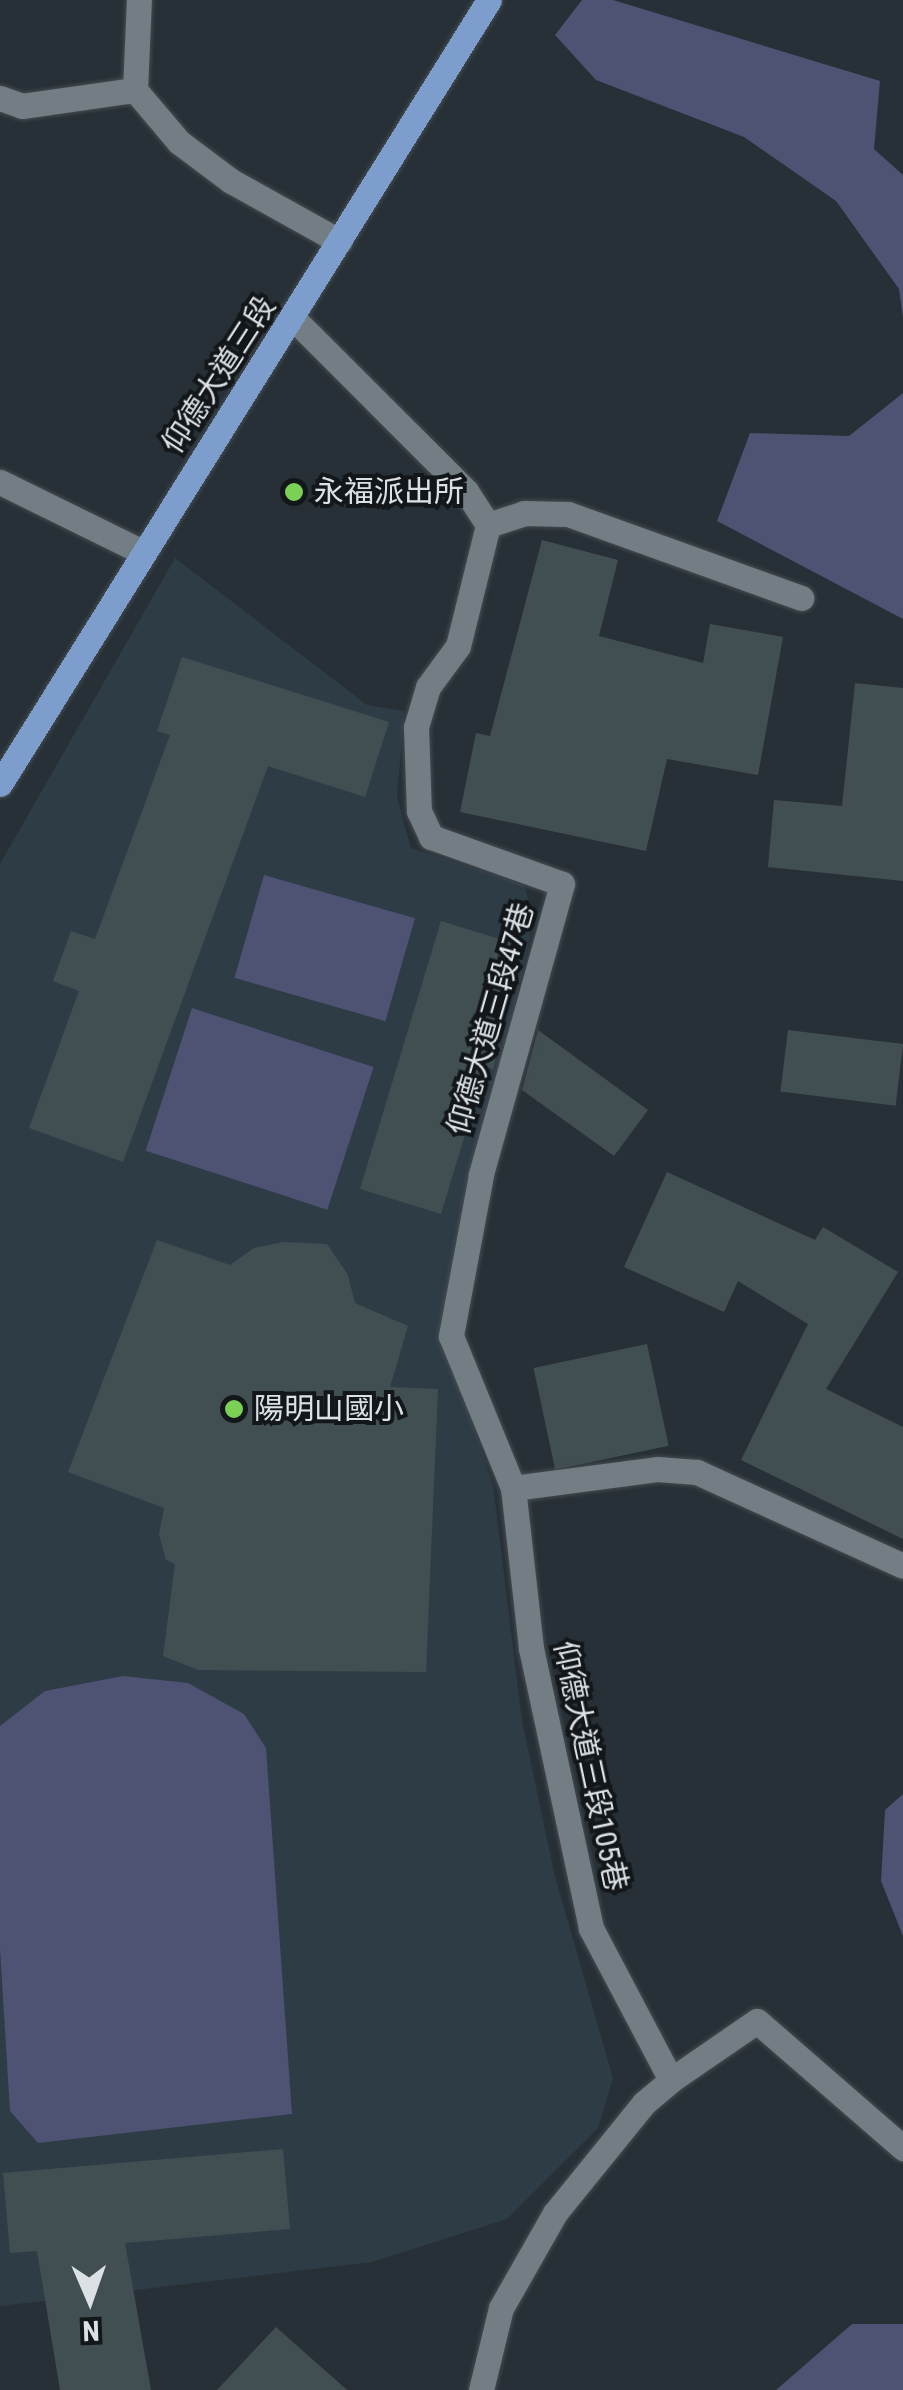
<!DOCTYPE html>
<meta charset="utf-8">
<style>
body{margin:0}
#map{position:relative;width:903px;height:2390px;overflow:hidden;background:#273036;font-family:"Roboto Condensed","Noto Sans TC",sans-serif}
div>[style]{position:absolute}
.built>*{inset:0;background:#2e3c46}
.green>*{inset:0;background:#4e5273;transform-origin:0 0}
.building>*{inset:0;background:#424f52;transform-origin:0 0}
.roads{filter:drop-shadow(0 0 2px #454c51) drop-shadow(0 0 2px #454c51)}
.service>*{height:25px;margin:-12.5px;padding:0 12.5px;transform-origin:12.5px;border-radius:12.5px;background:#737d84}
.primary>*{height:25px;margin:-12.5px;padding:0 12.5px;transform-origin:12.5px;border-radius:12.5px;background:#7d9dcd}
.dots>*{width:28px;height:28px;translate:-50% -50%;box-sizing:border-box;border:5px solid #13171a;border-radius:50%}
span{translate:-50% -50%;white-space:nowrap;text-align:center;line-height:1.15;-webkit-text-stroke:8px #13171a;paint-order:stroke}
.street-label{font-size:30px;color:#dbe1e5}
.poi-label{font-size:30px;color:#dbe1e5}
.left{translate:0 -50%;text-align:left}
.north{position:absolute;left:40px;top:2250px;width:100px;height:100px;-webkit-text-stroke:8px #13171a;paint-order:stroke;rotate:178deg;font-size:28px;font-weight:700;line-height:40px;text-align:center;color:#dbe1e5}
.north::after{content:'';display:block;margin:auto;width:35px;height:45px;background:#dbe1e5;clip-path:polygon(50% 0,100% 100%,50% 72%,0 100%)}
</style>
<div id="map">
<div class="built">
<i style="clip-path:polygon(175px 558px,367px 705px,404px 711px,397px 797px,411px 848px,524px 885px,534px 919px,442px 1333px,493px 1485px,522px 1721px,555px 1877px,613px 2078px,598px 2128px,507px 2219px,372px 2262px,0 2306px,0 864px)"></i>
</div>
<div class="green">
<i style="clip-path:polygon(582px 0,613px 0,880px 81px,874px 149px,903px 175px,903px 318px,899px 289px,836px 201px,744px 137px,596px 80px,555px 35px)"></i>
<i style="clip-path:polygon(903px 393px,903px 619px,717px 521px,750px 433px,849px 436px)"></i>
<i style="left:264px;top:875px;width:157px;height:107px;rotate:16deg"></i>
<i style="left:192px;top:1008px;width:191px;height:150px;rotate:18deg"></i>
<i style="clip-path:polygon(123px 1676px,188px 1683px,244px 1714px,266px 1748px,292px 2114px,38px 2143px,10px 2111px,0 1949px,0 1726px,45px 1691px)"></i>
<i style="clip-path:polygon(903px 1794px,903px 1936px,881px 1881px,885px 1810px)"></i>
<i style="clip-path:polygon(852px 2324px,903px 2324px,903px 2390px,776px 2390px)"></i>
</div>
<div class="building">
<i style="clip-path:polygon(542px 540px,618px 560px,599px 636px,703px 663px,710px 624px,783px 637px,758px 775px,667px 759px,646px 851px,460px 812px,476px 733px,490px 736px)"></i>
<i style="clip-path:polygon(182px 657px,389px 722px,365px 797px,268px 766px,123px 1162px,29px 1128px,79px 991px,53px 981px,71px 931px,95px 939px,170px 735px,157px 731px)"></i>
<i style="clip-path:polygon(855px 683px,903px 688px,903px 881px,768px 867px,774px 800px,842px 806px)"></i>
<i style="clip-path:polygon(441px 921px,522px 946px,493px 1070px,486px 1065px,441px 1214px,360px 1189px)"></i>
<i style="clip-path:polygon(538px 1030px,648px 1110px,614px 1156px,522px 1090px)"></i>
<i style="left:788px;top:1030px;width:116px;height:62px;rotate:7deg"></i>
<i style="clip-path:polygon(667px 1172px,815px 1240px,823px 1227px,898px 1272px,826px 1389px,903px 1427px,903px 1539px,741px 1460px,808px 1324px,738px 1281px,724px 1312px,624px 1267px)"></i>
<i style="clip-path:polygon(157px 1240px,230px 1265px,254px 1248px,283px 1242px,327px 1244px,348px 1275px,355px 1303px,408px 1326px,390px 1387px,438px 1389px,426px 1672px,198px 1670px,163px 1656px,175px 1564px,166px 1560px,159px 1534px,164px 1508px,68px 1472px)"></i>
<i style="left:647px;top:1344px;width:104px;height:116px;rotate:78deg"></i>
<i style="clip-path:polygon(283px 2149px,290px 2229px,125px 2243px,151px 2390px,60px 2390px,37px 2251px,10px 2253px,3px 2173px)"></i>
<i style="clip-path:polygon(276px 2327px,347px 2390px,217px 2390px)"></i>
</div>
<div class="roads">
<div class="service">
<i style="left:135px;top:90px;width:68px;rotate:49.8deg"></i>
<i style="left:179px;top:142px;width:65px;rotate:36.9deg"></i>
<i style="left:231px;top:181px;width:124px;rotate:29.1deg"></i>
<i style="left:135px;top:90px;width:90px;rotate:-87.5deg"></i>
<i style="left:0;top:98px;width:23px;rotate:20deg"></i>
<i style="left:22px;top:106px;width:114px;rotate:-8.1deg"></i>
<i style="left:295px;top:320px;width:242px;rotate:45deg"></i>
<i style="left:466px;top:491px;width:40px;rotate:57.1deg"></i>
<i style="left:488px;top:525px;width:125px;rotate:103.9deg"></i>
<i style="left:458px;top:646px;width:51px;rotate:126.2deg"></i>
<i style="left:428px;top:687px;width:42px;rotate:106.7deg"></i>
<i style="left:416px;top:727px;width:84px;rotate:88deg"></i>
<i style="left:419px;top:811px;width:29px;rotate:65deg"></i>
<i style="left:431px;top:837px;width:139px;rotate:19.7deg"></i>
<i style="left:562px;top:884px;width:302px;rotate:105.6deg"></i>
<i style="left:481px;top:1175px;width:164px;rotate:100.6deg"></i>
<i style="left:451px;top:1336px;width:164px;rotate:67.8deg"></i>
<i style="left:0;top:482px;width:158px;rotate:26.2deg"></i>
<i style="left:488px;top:525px;width:38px;rotate:-18deg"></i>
<i style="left:524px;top:513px;width:44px;rotate:1.3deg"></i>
<i style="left:568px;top:514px;width:248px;rotate:19.8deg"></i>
<i style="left:671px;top:2080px;width:104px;rotate:-34.5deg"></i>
<i style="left:757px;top:2021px;width:194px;rotate:41deg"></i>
<i style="left:481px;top:2390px;width:84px;rotate:-76.3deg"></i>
<i style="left:501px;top:2308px;width:109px;rotate:-60.4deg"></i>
<i style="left:555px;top:2213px;width:141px;rotate:-51deg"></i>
<i style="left:644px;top:2103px;width:35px;rotate:-40deg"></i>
<i style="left:671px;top:2080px;width:172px;rotate:-117.8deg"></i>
<i style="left:591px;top:1928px;width:286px;rotate:-102.1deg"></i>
<i style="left:531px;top:1648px;width:161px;rotate:-96.4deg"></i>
<i style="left:513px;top:1488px;width:145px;rotate:-7.5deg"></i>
<i style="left:657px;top:1469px;width:40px;rotate:4.3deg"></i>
<i style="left:697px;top:1472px;width:226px;rotate:24.5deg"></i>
</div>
<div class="primary">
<i style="left:0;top:784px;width:924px;rotate:-58.05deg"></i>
</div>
</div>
<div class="dots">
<i style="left:294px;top:492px;background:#7ad156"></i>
<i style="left:234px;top:1409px;background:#7ad156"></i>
</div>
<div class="street-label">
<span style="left:219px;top:375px;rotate:-57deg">仰德大道三段</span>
<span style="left:491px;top:1019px;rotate:-74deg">仰德大道三段47巷</span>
<span style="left:590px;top:1766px;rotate:78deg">仰德大道三段105巷</span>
</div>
<div class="poi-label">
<span class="left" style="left:314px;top:492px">永福派出所</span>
<span class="left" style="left:254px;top:1409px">陽明山國小</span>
</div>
<div class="north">N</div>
</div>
